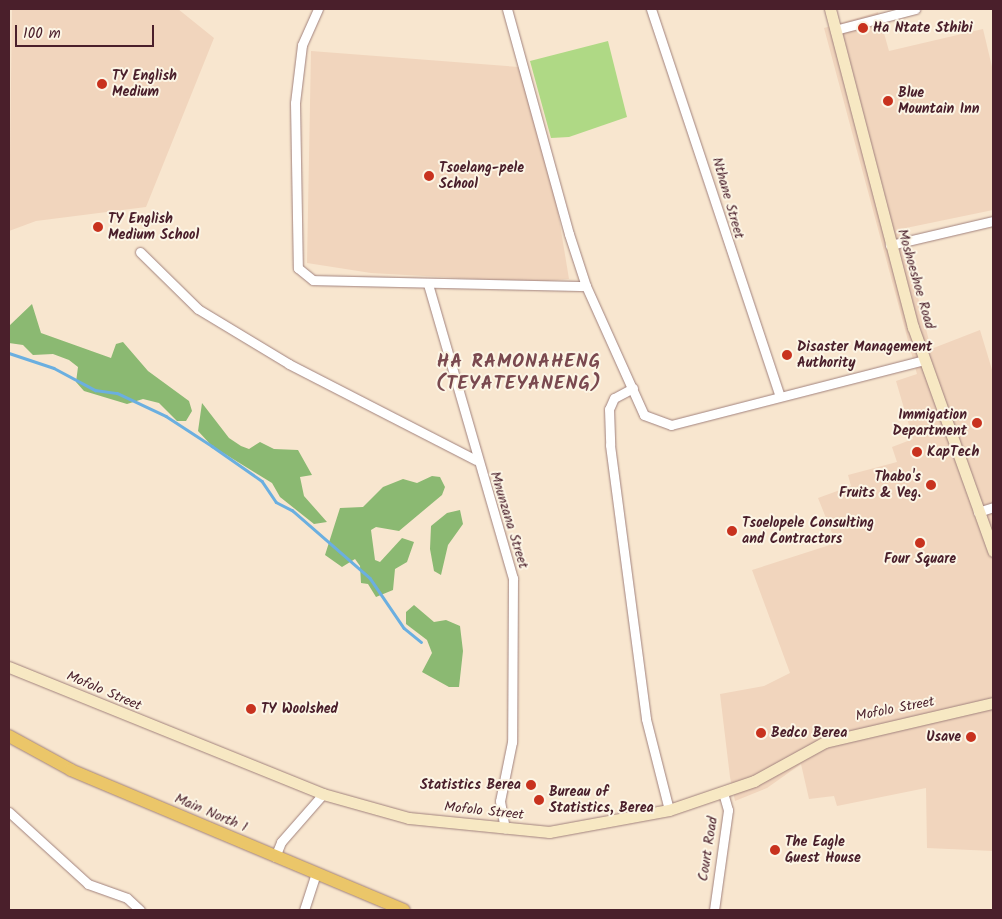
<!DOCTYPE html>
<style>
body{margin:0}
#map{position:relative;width:1002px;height:919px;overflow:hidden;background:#f8e6cf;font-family:Kalam,sans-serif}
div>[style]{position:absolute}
.built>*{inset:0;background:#f1d5bd}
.green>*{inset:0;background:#afd985}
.forest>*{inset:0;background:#8bb972}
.stream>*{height:2.5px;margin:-1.25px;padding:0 1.25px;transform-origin:1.25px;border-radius:1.25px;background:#6bafe0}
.roads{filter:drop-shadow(0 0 1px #a1827d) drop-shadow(0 0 1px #a1827d)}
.street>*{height:9px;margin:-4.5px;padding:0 4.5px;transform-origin:4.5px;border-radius:4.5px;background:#fff}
.secondary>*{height:11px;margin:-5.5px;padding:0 5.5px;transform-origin:5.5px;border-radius:5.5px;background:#f7e8c3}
.primary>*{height:12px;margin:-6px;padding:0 6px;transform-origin:6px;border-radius:6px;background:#ebc669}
.dots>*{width:14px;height:14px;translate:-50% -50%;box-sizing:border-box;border:2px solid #fcf5e5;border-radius:50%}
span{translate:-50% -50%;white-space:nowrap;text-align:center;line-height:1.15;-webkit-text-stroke:4px #fcf5e5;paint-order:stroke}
.poi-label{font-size:14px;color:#4a1f2b;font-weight:700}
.left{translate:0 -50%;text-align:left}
.right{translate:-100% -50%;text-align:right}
.street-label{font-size:14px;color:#4a1f2b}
.district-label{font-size:19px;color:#7a494f;font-weight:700;letter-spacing:1px}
.frame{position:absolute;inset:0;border:10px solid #4a1f2b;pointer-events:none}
.scale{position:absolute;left:15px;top:25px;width:139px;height:22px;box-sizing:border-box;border:2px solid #4a1f2b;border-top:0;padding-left:6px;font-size:15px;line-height:18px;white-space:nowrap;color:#4a1f2b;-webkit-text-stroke:4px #fcf5e5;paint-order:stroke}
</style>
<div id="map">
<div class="built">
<i style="clip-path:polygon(12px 9px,178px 9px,214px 38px,146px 207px,36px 221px,9px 231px)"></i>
<i style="clip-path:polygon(878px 12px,889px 51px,983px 29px,993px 71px,993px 210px,901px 229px,931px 349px,980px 330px,993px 373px,993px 851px,927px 848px,926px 788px,837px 806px,834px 796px,809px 799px,801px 764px,767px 788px,735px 801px,730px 777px,720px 694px,764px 686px,790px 673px,752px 570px,836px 543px,818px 498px,851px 486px,848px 475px,897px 462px,892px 447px,913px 439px,896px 381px,917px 374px,824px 28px)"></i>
<i style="clip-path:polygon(311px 51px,519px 67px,554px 188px,569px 279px,535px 282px,371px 273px,307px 263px)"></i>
</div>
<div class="green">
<i style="clip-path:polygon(608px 41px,627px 117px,569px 137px,551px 138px,530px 61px)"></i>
</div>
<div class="forest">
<i style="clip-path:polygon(32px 304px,41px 333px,111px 358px,116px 344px,123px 342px,148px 371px,189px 401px,192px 411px,186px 421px,177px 421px,159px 403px,143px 399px,127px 404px,84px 391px,76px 382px,78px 367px,69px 360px,53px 354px,33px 355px,23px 345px,9px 343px,9px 326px)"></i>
<i style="clip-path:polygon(202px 403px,229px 438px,241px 446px,249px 449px,260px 442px,274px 449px,298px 450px,312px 475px,300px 477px,304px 496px,327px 522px,314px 524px,280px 497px,272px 483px,212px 446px,198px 431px)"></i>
<i style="clip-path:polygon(432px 476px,440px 477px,445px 487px,442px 495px,399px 531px,376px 527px,371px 530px,375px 560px,380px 562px,402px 538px,414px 542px,407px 562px,395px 569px,393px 590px,376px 597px,368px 584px,361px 583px,360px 566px,355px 559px,342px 567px,325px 555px,340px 508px,363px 507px,383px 487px,403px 479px,417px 483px)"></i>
<i style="clip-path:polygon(460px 510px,463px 524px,448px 545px,441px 575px,434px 571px,430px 549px,431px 526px,447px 513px)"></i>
<i style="clip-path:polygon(414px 605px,434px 622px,446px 620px,460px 626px,463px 651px,459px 687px,449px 687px,422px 672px,432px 653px,427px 640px,406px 624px,406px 612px)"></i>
</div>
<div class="stream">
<i style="left:9px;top:353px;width:47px;rotate:18.4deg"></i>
<i style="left:54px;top:368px;width:47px;rotate:28.2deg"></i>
<i style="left:95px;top:390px;width:22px;rotate:8deg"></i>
<i style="left:117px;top:393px;width:54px;rotate:25.1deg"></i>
<i style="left:166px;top:416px;width:55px;rotate:33.1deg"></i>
<i style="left:212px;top:446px;width:61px;rotate:35deg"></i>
<i style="left:262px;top:481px;width:25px;rotate:56deg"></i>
<i style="left:276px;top:502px;width:18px;rotate:27deg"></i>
<i style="left:292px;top:510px;width:103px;rotate:41.1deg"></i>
<i style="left:370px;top:578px;width:60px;rotate:55.8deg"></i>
<i style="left:404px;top:628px;width:22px;rotate:39deg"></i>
</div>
<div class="roads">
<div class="street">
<i style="left:318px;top:9px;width:39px;rotate:114deg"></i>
<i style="left:302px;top:45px;width:58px;rotate:96.9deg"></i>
<i style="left:295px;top:103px;width:165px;rotate:89deg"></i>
<i style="left:298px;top:268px;width:19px;rotate:39deg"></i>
<i style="left:313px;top:280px;width:273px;rotate:1.3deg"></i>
<i style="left:507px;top:9px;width:233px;rotate:74.6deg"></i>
<i style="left:569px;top:234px;width:55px;rotate:71.9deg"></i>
<i style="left:586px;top:286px;width:141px;rotate:65.8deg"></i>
<i style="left:644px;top:415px;width:29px;rotate:20deg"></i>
<i style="left:671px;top:425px;width:262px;rotate:-14.4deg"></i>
<i style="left:651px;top:9px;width:406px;rotate:71.6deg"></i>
<i style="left:835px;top:30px;width:83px;rotate:-14.7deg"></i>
<i style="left:890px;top:245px;width:106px;rotate:-13.1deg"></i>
<i style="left:140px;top:252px;width:81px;rotate:44.5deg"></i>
<i style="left:198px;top:309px;width:106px;rotate:31.1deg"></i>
<i style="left:289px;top:364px;width:210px;rotate:27.2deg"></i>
<i style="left:428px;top:284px;width:306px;rotate:73.9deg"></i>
<i style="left:513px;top:578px;width:164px;rotate:90.3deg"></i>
<i style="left:512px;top:742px;width:60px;rotate:101.5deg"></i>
<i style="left:500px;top:801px;width:28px;rotate:80deg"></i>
<i style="left:633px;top:388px;width:21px;rotate:152deg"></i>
<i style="left:614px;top:398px;width:12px;rotate:114deg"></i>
<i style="left:609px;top:409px;width:36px;rotate:88deg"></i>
<i style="left:610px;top:445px;width:276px;rotate:82.5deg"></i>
<i style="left:646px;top:719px;width:94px;rotate:75.8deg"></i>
<i style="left:978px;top:512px;width:16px;rotate:-18deg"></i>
<i style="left:9px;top:812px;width:107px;rotate:42.3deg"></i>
<i style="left:88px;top:884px;width:41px;rotate:19.7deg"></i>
<i style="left:127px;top:898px;width:18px;rotate:43deg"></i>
<i style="left:275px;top:857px;width:16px;rotate:-68deg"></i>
<i style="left:281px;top:842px;width:64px;rotate:-48.8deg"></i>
<i style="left:304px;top:910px;width:36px;rotate:-72deg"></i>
<i style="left:714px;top:910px;width:101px;rotate:-82deg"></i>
<i style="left:728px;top:810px;width:19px;rotate:-106deg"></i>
</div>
<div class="secondary">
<i style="left:830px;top:9px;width:329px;rotate:75.4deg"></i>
<i style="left:913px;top:327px;width:238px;rotate:70.3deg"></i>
<i style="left:9px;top:667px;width:339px;rotate:22deg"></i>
<i style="left:323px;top:794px;width:89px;rotate:15.6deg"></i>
<i style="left:409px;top:818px;width:141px;rotate:5.7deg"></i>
<i style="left:549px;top:832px;width:122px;rotate:-10.4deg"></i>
<i style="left:669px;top:810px;width:90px;rotate:-18.8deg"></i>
<i style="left:754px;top:781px;width:81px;rotate:-28.8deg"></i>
<i style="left:825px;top:742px;width:172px;rotate:-13.1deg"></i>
</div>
<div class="primary">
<i style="left:9px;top:736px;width:71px;rotate:28.7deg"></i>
<i style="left:71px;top:770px;width:361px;rotate:22.8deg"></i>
</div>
</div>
<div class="dots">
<i style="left:863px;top:28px;background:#c8321e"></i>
<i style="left:102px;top:84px;background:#c8321e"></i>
<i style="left:888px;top:101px;background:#c8321e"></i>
<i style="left:429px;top:176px;background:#c8321e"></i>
<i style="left:98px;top:227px;background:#c8321e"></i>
<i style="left:787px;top:355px;background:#c8321e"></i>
<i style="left:977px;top:423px;background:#c8321e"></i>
<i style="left:917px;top:452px;background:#c8321e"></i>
<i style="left:931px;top:485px;background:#c8321e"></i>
<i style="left:732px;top:531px;background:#c8321e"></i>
<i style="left:920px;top:543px;background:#c8321e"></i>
<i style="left:251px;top:709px;background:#c8321e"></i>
<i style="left:761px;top:733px;background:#c8321e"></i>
<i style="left:971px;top:737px;background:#c8321e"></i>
<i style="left:531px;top:785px;background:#c8321e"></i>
<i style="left:539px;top:800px;background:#c8321e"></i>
<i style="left:775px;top:850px;background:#c8321e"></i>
</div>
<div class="poi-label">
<span class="left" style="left:873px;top:28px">Ha Ntate Sthibi</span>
<span class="left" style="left:112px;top:84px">TY English<br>Medium</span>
<span class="left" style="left:898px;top:101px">Blue<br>Mountain Inn</span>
<span class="left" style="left:439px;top:176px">Tsoelang-pele<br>School</span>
<span class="left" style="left:108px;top:227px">TY English<br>Medium School</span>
<span class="left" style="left:797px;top:355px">Disaster Management<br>Authority</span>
<span class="right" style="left:967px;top:423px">Immigation<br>Department</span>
<span class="left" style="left:927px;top:452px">KapTech</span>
<span class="right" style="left:921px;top:485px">Thabo's<br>Fruits &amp; Veg.</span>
<span class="left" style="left:742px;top:531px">Tsoelopele Consulting<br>and Contractors</span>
<span style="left:920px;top:559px">Four Square</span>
<span class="left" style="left:261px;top:709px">TY Woolshed</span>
<span class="left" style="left:771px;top:733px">Bedco Berea</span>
<span class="right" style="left:961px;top:737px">Usave</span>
<span class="right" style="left:521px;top:785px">Statistics Berea</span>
<span class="left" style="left:549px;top:800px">Bureau of<br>Statistics, Berea</span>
<span class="left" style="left:785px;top:850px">The Eagle<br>Guest House</span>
</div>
<div class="street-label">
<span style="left:728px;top:198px;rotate:74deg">Nthane Street</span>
<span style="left:916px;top:279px;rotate:74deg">Moshoeshoe Road</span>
<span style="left:509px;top:520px;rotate:73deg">Mnunzana Street</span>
<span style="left:104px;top:691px;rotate:23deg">Mofolo Street</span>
<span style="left:895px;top:709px;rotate:-11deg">Mofolo Street</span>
<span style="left:484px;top:811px;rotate:6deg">Mofolo Street</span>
<span style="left:211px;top:813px;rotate:23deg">Main North 1</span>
<span style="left:708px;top:849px;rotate:-81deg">Court Road</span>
</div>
<div class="district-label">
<span style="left:519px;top:374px">HA RAMONAHENG<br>(TEYATEYANENG)</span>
</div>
<div class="frame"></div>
<div class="scale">100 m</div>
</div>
